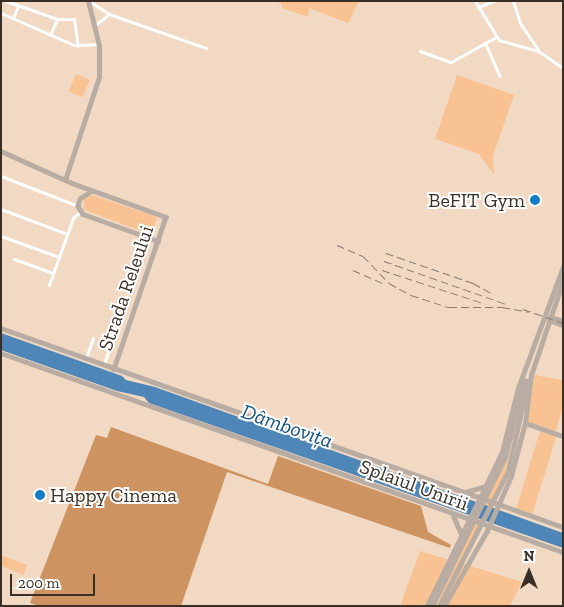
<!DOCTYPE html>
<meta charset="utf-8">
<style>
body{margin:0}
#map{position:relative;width:564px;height:607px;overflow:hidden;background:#f2d9c4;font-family:"Zilla Slab",serif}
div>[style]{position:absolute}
.green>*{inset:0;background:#f9c292;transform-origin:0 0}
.forest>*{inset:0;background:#cd9461}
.water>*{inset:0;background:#4e86b7}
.street>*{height:3px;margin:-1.5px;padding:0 1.5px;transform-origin:1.5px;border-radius:1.5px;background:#fff}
.secondary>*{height:4.5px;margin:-2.25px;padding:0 2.25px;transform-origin:2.25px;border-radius:2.25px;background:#b9aca2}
.rail>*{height:1px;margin-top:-0.5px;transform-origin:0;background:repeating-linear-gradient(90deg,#89796b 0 8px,transparent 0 12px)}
.dots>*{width:14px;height:14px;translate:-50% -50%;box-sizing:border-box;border:2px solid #fff;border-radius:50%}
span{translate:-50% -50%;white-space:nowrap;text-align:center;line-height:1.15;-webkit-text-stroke:4px #fff;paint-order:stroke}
.poi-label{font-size:20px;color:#392f27}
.right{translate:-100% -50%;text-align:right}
.left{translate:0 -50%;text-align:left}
.street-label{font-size:20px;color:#392f27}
.water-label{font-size:21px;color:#0e4f7f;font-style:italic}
.frame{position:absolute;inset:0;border:2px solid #392f27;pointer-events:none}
.north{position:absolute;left:504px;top:547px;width:50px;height:50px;-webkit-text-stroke:4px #fff;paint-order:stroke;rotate:0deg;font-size:14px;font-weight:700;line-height:20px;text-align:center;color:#392f27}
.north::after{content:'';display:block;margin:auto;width:18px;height:22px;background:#392f27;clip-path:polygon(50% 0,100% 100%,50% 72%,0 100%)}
.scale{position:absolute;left:10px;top:574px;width:85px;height:22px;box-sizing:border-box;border:2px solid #392f27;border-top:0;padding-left:6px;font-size:15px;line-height:18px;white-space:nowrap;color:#392f27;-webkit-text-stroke:4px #fff;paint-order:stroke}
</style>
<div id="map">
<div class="green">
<i style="clip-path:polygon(274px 1px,359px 1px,348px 23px,309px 8px,308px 17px,282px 8px,282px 4px)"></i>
<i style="left:76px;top:74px;width:15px;height:19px;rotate:23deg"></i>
<i style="clip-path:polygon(457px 75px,514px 95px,493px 156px,494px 175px,479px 154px,435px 139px)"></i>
<i style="clip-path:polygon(89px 194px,157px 217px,153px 232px,150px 234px,84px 210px,84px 198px)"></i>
<i style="clip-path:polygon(534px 375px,563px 380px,563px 406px,556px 431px,528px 422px)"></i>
<i style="clip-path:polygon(526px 381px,505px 473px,461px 563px,522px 582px,510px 606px,400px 606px,420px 551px,456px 562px,510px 444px)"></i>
<i style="left:540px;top:431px;width:17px;height:81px;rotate:17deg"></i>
<i style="clip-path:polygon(1px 555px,27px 565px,23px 575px,1px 566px)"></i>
</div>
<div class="forest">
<i style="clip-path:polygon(111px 427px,268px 484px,278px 456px,421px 506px,428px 532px,451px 545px,450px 548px,227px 472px,181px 606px,38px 606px,30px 603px,96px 435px,107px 438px)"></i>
</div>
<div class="water">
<i style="clip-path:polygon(1px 333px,122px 376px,126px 380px,155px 387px,563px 533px,563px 548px,149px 403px,144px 397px,117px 391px,1px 350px)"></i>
</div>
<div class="street">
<i style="left:6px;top:1px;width:54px;rotate:19.4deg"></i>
<i style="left:57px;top:19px;width:17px"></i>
<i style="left:74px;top:19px;width:27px;rotate:82deg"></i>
<i style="left:89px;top:1px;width:24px;rotate:33deg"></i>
<i style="left:109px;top:14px;width:103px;rotate:19.3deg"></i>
<i style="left:475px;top:1px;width:46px;rotate:58.4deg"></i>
<i style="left:499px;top:40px;width:41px;rotate:15.8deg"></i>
<i style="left:538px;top:51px;width:30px;rotate:34deg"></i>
<i style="left:513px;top:1px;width:23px;rotate:72deg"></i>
<i style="left:520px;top:23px;width:32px;rotate:56deg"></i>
<i style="left:478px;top:7px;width:17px;rotate:-21deg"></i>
<i style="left:1px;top:13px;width:80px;rotate:23.7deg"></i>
<i style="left:74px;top:45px;width:25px;rotate:-2deg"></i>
<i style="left:13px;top:18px;width:13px;rotate:-67deg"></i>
<i style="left:95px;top:25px;width:16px;rotate:-38deg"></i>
<i style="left:50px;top:35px;width:17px;rotate:-66deg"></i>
<i style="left:485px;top:43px;width:36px;rotate:66deg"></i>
<i style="left:420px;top:51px;width:33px;rotate:20deg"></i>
<i style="left:451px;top:62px;width:51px;rotate:-29.1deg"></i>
<i style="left:1px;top:176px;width:83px;rotate:21.3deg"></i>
<i style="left:563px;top:182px;width:10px;rotate:90deg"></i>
<i style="left:1px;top:209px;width:71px;rotate:20.7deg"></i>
<i style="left:1px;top:236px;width:62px;rotate:19.9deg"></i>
<i style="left:14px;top:259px;width:41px;rotate:19.7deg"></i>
<i style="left:49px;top:285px;width:71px;rotate:-70.3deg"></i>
<i style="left:73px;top:218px;width:9px;rotate:-41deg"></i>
<i style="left:86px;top:358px;width:21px;rotate:-71deg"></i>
<i style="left:104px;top:364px;width:21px;rotate:-71deg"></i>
</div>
<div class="secondary">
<i style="left:1px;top:151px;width:78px;rotate:24.3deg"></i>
<i style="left:72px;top:183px;width:100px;rotate:19.9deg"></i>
<i style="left:166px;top:217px;width:161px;rotate:108.9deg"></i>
<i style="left:65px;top:180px;width:108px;rotate:-71.7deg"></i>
<i style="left:99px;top:77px;width:31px;rotate:-90deg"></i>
<i style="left:99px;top:46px;width:46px;rotate:-103.7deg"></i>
<i style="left:92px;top:191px;width:14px;rotate:146deg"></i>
<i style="left:80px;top:199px;width:7px;rotate:106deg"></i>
<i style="left:78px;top:206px;width:9px;rotate:58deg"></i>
<i style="left:83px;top:214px;width:80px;rotate:19.8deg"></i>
<i style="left:550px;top:317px;width:14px;rotate:17deg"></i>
<i style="left:549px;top:320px;width:15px;rotate:20deg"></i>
<i style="left:1px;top:328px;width:596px;rotate:19.5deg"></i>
<i style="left:1px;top:353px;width:596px;rotate:19.5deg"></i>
<i style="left:525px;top:423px;width:40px;rotate:18.9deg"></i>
<i style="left:466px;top:492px;width:17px;rotate:-17deg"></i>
<i style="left:453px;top:515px;width:20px;rotate:66deg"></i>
<i style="left:427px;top:606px;width:171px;rotate:-64deg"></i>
<i style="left:502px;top:452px;width:66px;rotate:-76deg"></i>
<i style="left:518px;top:388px;width:129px;rotate:-69.6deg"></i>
<i style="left:432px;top:606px;width:166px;rotate:-63.9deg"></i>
<i style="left:505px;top:457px;width:79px;rotate:-76.1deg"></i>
<i style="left:439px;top:606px;width:152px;rotate:-62.9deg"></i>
<i style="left:508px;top:471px;width:92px;rotate:-77.5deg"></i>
<i style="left:444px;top:606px;width:86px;rotate:-60.2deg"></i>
<i style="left:487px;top:531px;width:60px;rotate:-66.4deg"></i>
<i style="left:511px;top:476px;width:55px;rotate:-75.2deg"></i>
<i style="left:525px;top:423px;width:48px;rotate:-82.9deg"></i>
<i style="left:531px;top:375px;width:99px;rotate:-71.2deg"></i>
</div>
<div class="rail">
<i style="left:337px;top:245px;width:28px;rotate:23deg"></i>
<i style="left:363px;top:256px;width:37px;rotate:46deg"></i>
<i style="left:389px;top:283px;width:25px;rotate:29deg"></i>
<i style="left:411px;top:295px;width:40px;rotate:18deg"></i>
<i style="left:449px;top:307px;width:53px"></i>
<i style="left:502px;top:307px;width:27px;rotate:10deg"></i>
<i style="left:386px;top:253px;width:92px;rotate:19deg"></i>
<i style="left:473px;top:283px;width:23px;rotate:29deg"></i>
<i style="left:384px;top:261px;width:129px;rotate:19.4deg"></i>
<i style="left:353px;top:270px;width:36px;rotate:24deg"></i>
<i style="left:382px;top:270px;width:109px;rotate:18.1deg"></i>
<i style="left:523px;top:309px;width:42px;rotate:19.3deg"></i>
</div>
<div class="dots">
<i style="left:535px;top:200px;background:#117cc7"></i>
<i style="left:40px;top:495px;background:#117cc7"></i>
</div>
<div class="poi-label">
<span class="right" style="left:525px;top:200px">BeFIT Gym</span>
<span class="left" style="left:50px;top:495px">Happy Cinema</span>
</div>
<div class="street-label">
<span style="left:126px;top:288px;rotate:-71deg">Strada Releului</span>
<span style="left:414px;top:485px;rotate:20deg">Splaiul Unirii</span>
</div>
<div class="water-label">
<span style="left:287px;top:426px;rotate:19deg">Dâmbovița</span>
</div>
<div class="frame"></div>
<div class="north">N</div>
<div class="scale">200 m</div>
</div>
